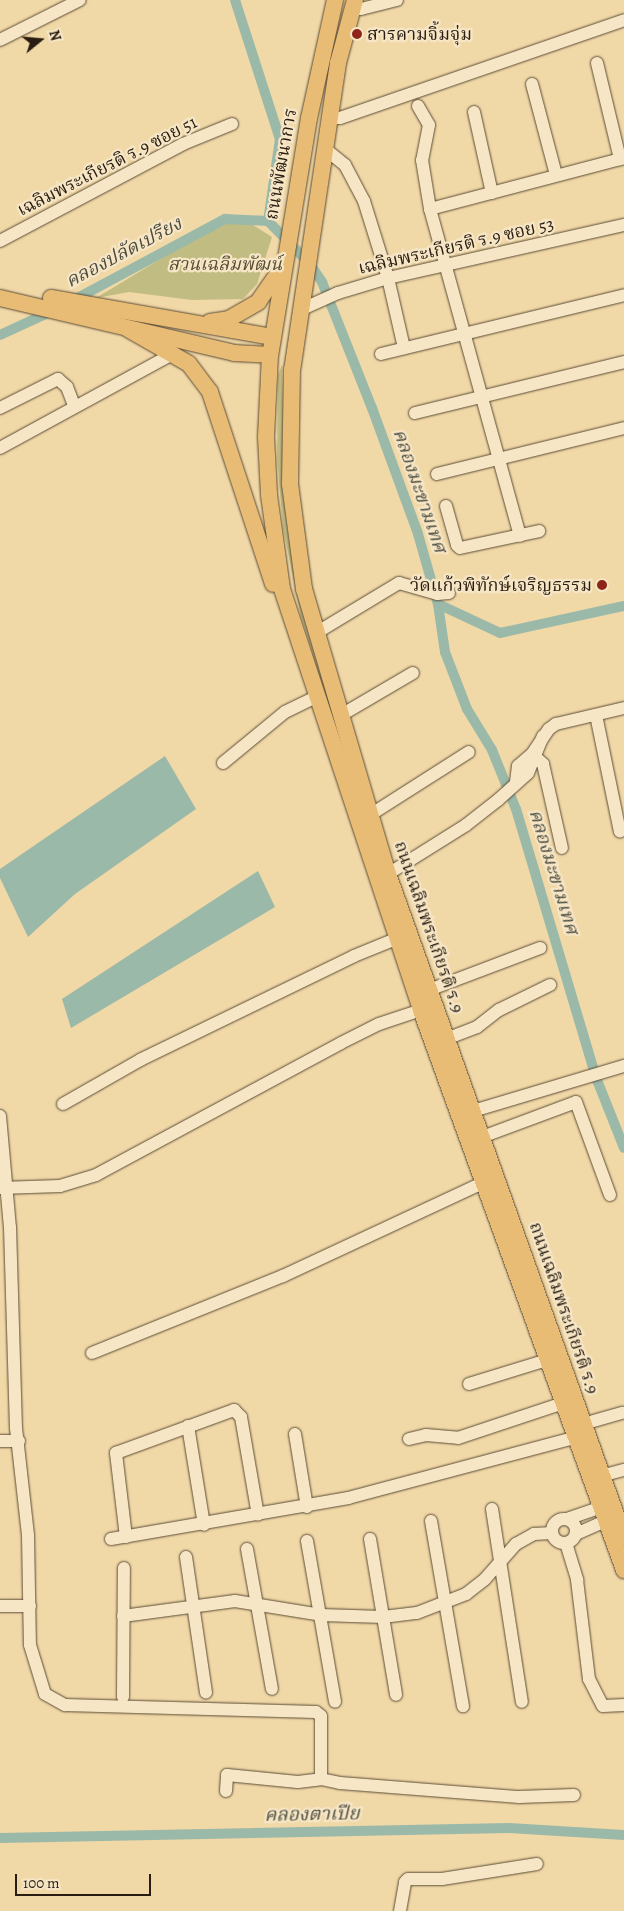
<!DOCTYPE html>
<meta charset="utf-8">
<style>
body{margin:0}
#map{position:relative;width:624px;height:1911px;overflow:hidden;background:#f1d8a7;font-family:Alegreya,"Noto Serif Thai",serif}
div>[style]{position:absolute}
.green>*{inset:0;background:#c1bc82}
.water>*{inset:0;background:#9bb9a9}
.canal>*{height:10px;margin:-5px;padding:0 5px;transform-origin:5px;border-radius:5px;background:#9bb9a9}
.roads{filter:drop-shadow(0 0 1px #5b4c36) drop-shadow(0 0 1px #5b4c36)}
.minor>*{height:12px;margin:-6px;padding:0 6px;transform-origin:6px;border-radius:6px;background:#f6e6c6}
.minor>.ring{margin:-6px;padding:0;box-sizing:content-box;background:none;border:12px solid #f6e6c6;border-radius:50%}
.major>*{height:16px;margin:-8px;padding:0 8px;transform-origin:8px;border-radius:8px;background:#e8bc74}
.dots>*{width:14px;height:14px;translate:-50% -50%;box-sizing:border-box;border:2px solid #f6e6c6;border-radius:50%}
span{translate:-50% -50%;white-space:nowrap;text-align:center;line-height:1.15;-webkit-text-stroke:4.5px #f6e6c6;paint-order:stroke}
.poi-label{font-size:18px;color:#291d11}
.left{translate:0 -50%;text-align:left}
.right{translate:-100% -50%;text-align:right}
.street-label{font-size:18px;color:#291d11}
.park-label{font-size:18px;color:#574d33;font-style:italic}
.water-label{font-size:19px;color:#4b4c3f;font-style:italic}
.north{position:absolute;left:15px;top:15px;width:50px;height:50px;-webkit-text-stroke:4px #f6e6c6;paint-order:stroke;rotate:73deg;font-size:14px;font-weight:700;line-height:20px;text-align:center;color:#291d11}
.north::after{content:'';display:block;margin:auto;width:18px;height:22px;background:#291d11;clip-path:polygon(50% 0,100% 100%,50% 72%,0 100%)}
.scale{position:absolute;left:15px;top:1874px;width:136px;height:22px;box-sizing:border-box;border:2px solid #291d11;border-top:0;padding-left:6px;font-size:15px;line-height:18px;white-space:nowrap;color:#291d11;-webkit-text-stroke:4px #f6e6c6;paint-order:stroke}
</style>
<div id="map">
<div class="green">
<i style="clip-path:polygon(233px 222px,248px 222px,272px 237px,257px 284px,243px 299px,192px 300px,129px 292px,96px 298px,210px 229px)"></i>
<i style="clip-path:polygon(282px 365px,284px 464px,337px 723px,301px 617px,283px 528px,277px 458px,278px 375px)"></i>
</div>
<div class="water">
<i style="clip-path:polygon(165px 756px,196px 809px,75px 894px,28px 937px,0 878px,0 869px)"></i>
<i style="clip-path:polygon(258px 871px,275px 907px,71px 1028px,62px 999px)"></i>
</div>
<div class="canal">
<i style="left:235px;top:0;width:146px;rotate:72.1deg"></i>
<i style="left:280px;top:139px;width:83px;rotate:98.3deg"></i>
<i style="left:268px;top:221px;width:60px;rotate:45.7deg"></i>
<i style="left:310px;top:264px;width:22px;rotate:56deg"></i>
<i style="left:322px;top:282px;width:136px;rotate:68.4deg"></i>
<i style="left:372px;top:408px;width:134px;rotate:69.9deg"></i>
<i style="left:418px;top:534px;width:73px;rotate:74.1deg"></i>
<i style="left:438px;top:604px;width:49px;rotate:81.7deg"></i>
<i style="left:445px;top:652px;width:61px;rotate:68.9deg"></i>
<i style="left:467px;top:709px;width:48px;rotate:58.6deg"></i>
<i style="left:492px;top:750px;width:64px;rotate:67.9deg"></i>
<i style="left:516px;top:809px;width:283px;rotate:73.4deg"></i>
<i style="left:597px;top:1080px;width:73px;rotate:68.3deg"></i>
<i style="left:72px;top:301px;width:174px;rotate:-28.2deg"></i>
<i style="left:225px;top:219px;width:43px;rotate:2.7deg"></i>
<i style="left:0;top:335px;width:57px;rotate:-24.8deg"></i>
<i style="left:438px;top:604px;width:68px;rotate:25.1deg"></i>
<i style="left:500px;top:633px;width:127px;rotate:-12.3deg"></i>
<i style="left:0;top:1838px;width:509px;rotate:-1.13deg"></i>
<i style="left:509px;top:1828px;width:115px;rotate:3.5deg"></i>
</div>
<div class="roads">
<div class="minor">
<i style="left:352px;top:8px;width:9px;rotate:6deg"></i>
<i style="left:361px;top:9px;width:37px;rotate:-14deg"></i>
<i style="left:0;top:40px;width:89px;rotate:-26.6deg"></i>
<i style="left:597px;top:63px;width:99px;rotate:76.5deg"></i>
<i style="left:532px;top:84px;width:94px;rotate:75.2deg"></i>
<i style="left:418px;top:106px;width:22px;rotate:60deg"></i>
<i style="left:429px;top:125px;width:36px;rotate:101deg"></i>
<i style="left:422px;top:160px;width:50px;rotate:80.7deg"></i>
<i style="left:430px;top:209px;width:339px;rotate:74.6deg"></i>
<i style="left:474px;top:112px;width:83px;rotate:77.5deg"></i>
<i style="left:329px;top:117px;width:11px;rotate:5deg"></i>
<i style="left:340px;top:118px;width:300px;rotate:-19deg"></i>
<i style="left:324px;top:148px;width:27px;rotate:39deg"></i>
<i style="left:345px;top:165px;width:41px;rotate:62.2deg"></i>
<i style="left:364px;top:201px;width:81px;rotate:72.7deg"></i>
<i style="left:388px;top:278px;width:72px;rotate:77.1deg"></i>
<i style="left:430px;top:209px;width:201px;rotate:-14.7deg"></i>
<i style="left:0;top:241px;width:207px;rotate:-27.9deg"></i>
<i style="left:183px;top:144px;width:53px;rotate:-22.2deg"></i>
<i style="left:300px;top:310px;width:42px;rotate:-24.1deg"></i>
<i style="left:338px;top:293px;width:52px;rotate:-16.7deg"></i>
<i style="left:388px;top:278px;width:242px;rotate:-12.7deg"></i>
<i style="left:381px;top:354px;width:250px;rotate:-13.6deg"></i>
<i style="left:0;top:408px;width:65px;rotate:-26.6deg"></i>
<i style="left:58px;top:379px;width:12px;rotate:42deg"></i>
<i style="left:67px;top:387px;width:19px;rotate:69deg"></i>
<i style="left:415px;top:413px;width:215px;rotate:-13.7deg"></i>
<i style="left:0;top:448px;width:198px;rotate:-28.6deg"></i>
<i style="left:437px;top:474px;width:193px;rotate:-13.8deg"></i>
<i style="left:446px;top:506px;width:41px;rotate:74.2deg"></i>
<i style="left:457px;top:545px;width:4px;rotate:45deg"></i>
<i style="left:460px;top:548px;width:81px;rotate:-12.1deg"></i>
<i style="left:316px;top:633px;width:97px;rotate:-31.1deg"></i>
<i style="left:399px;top:583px;width:40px;rotate:16deg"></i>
<i style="left:437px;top:594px;width:12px;rotate:-5deg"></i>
<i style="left:343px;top:714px;width:81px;rotate:-30.4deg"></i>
<i style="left:596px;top:715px;width:119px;rotate:78.4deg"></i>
<i style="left:532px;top:754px;width:15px;rotate:42deg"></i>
<i style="left:543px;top:764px;width:86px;rotate:77.3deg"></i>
<i style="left:223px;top:763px;width:80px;rotate:-39.4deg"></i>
<i style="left:285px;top:712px;width:34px;rotate:-26deg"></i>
<i style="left:516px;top:782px;width:16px;rotate:-83deg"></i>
<i style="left:518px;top:766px;width:18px;rotate:-41deg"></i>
<i style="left:532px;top:754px;width:30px;rotate:-56deg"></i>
<i style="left:549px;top:729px;width:9px;rotate:-36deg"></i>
<i style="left:556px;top:724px;width:70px;rotate:-13.2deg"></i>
<i style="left:370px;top:815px;width:117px;rotate:-32.5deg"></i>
<i style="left:388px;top:874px;width:92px;rotate:-32.1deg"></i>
<i style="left:466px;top:825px;width:41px;rotate:-38deg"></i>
<i style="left:498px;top:800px;width:40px;rotate:-42deg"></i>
<i style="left:528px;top:773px;width:40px;rotate:-68deg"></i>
<i style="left:429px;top:990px;width:119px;rotate:-20.7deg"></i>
<i style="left:446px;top:1039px;width:33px;rotate:-21deg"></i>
<i style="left:477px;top:1027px;width:28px;rotate:-38deg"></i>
<i style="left:499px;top:1010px;width:57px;rotate:-26.1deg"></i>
<i style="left:63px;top:1104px;width:89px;rotate:-29.7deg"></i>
<i style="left:140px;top:1060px;width:238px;rotate:-25.9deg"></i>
<i style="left:354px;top:956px;width:48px;rotate:-22.2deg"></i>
<i style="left:473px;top:1111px;width:158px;rotate:-16.6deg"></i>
<i style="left:0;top:1116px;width:111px;rotate:84.9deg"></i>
<i style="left:10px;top:1227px;width:201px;rotate:88.3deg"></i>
<i style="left:16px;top:1428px;width:108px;rotate:83.6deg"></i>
<i style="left:28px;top:1535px;width:110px;rotate:89deg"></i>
<i style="left:30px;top:1645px;width:51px;rotate:73deg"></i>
<i style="left:45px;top:1694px;width:23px;rotate:29deg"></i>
<i style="left:65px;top:1705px;width:251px;rotate:1.6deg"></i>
<i style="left:316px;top:1712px;width:6px;rotate:39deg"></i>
<i style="left:321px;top:1716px;width:63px;rotate:90deg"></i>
<i style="left:321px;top:1779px;width:19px;rotate:12deg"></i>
<i style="left:340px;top:1783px;width:180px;rotate:4.5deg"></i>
<i style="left:519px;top:1797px;width:55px;rotate:-2.1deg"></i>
<i style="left:482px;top:1137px;width:100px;rotate:-20.4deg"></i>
<i style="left:576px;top:1102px;width:99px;rotate:69.9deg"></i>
<i style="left:0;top:1188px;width:60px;rotate:-1.9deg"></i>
<i style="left:60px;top:1186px;width:38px;rotate:-17deg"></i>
<i style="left:96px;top:1175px;width:278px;rotate:-28.3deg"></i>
<i style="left:341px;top:1043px;width:42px;rotate:-26.6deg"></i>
<i style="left:379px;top:1024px;width:44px;rotate:-18.4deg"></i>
<i style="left:92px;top:1353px;width:206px;rotate:-22deg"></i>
<i style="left:283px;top:1276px;width:223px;rotate:-25deg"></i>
<i style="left:469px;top:1384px;width:82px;rotate:-17.1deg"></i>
<i style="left:583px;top:1424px;width:41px;rotate:-15.8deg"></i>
<i style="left:188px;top:1426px;width:100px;rotate:80.8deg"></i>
<i style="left:295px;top:1434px;width:74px;rotate:80.7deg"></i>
<i style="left:409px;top:1439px;width:17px;rotate:-13deg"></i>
<i style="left:426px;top:1435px;width:32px;rotate:5deg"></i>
<i style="left:458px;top:1438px;width:111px;rotate:-18.4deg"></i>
<i style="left:0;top:1441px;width:19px"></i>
<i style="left:601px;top:1476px;width:24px;rotate:-15deg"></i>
<i style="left:492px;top:1509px;width:195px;rotate:81.2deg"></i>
<i style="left:567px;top:1519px;width:34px;rotate:-19deg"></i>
<i class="ring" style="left:552px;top:1519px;width:12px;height:12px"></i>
<i style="left:431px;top:1521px;width:188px;rotate:80.2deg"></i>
<i style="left:576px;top:1534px;width:32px;rotate:-24deg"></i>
<i style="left:126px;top:1537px;width:85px;rotate:-96.8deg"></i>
<i style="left:116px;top:1453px;width:126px;rotate:-20deg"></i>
<i style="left:234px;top:1410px;width:10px;rotate:45deg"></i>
<i style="left:241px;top:1417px;width:99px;rotate:80.2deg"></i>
<i style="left:111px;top:1539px;width:241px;rotate:-9.8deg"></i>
<i style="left:348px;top:1498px;width:234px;rotate:-14.9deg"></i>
<i style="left:370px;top:1539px;width:158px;rotate:80.5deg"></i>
<i style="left:307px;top:1541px;width:163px;rotate:80.1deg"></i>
<i style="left:566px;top:1543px;width:39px;rotate:73deg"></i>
<i style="left:577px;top:1580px;width:100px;rotate:83.1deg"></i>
<i style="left:589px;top:1679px;width:30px;rotate:63deg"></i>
<i style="left:603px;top:1706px;width:21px;rotate:-3deg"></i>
<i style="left:247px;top:1549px;width:142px;rotate:79.9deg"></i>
<i style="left:186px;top:1557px;width:137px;rotate:81.6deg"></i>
<i style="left:0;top:1606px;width:30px"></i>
<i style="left:123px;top:1616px;width:113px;rotate:-7.6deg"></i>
<i style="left:235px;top:1601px;width:87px;rotate:9.2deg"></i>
<i style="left:321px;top:1615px;width:62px;rotate:1.8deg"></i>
<i style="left:383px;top:1617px;width:34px;rotate:-7deg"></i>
<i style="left:417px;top:1613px;width:53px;rotate:-21.2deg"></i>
<i style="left:466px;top:1594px;width:24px;rotate:-38deg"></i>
<i style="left:485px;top:1579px;width:47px;rotate:-48.5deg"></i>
<i style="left:516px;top:1544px;width:21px;rotate:-29deg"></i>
<i style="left:534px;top:1534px;width:18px;rotate:-3deg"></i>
<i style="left:123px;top:1697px;width:129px;rotate:-89.6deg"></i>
<i style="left:226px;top:1791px;width:16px;rotate:-86deg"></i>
<i style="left:227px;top:1775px;width:71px;rotate:5.6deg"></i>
<i style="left:298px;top:1782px;width:23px;rotate:-7deg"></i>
<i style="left:400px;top:1911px;width:29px;rotate:-80deg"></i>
<i style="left:405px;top:1882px;width:4px;rotate:-45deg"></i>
<i style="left:408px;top:1879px;width:34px"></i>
<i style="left:442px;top:1879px;width:96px;rotate:-9deg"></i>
</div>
<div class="major">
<i style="left:335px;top:0;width:121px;rotate:102.4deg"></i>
<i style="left:309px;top:118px;width:240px;rotate:99.3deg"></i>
<i style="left:270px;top:355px;width:82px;rotate:92.8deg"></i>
<i style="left:266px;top:437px;width:58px;rotate:87deg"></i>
<i style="left:269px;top:495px;width:95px;rotate:82.1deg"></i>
<i style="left:282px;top:589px;width:443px;rotate:71.7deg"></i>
<i style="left:421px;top:1010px;width:596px;rotate:70.07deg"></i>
<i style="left:355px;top:0;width:65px;rotate:105.1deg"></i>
<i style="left:338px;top:63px;width:309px;rotate:98.5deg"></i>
<i style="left:292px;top:369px;width:115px;rotate:91deg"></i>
<i style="left:290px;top:484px;width:106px;rotate:82.4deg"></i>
<i style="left:304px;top:589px;width:297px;rotate:73.6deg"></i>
<i style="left:388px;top:874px;width:704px;rotate:70.41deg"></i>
<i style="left:0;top:298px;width:240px;rotate:13.2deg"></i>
<i style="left:234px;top:353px;width:36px;rotate:3deg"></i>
<i style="left:51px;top:298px;width:224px;rotate:10deg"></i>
<i style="left:210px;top:322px;width:19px;rotate:-9deg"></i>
<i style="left:229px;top:319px;width:34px;rotate:-30deg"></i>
<i style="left:258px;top:302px;width:38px;rotate:-55deg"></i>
<i style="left:128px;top:329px;width:70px;rotate:29.8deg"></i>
<i style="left:189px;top:364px;width:35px;rotate:53deg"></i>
<i style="left:210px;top:392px;width:202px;rotate:71.8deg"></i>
</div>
</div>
<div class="dots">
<i style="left:357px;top:34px;background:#8f2418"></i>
<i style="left:602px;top:585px;background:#8f2418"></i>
</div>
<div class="poi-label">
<span class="left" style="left:367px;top:34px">สารคามจิ้มจุ่ม</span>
<span class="right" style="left:592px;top:585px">วัดแก้วพิทักษ์เจริญธรรม</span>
</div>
<div class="street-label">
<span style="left:281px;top:164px;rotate:-80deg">ถนนพัฒนาการ</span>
<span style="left:107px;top:166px;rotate:-27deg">เฉลิมพระเกียรติ ร.9 ซอย 51</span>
<span style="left:456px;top:246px;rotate:-13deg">เฉลิมพระเกียรติ ร.9 ซอย 53</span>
<span style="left:429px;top:927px;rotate:71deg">ถนนเฉลิมพระเกียรติ ร.9</span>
<span style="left:564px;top:1308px;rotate:71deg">ถนนเฉลิมพระเกียรติ ร.9</span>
</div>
<div class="park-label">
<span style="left:225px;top:264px">สวนเฉลิมพัฒน์</span>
</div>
<div class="water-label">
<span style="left:124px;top:253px;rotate:-28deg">คลองปลัดเปรียง</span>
<span style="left:419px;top:491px;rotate:71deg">คลองมะขามเทศ</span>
<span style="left:553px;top:872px;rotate:73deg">คลองมะขามเทศ</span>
<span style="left:312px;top:1815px;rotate:-1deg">คลองตาเปีย</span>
</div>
<div class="north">N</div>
<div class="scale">100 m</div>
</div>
